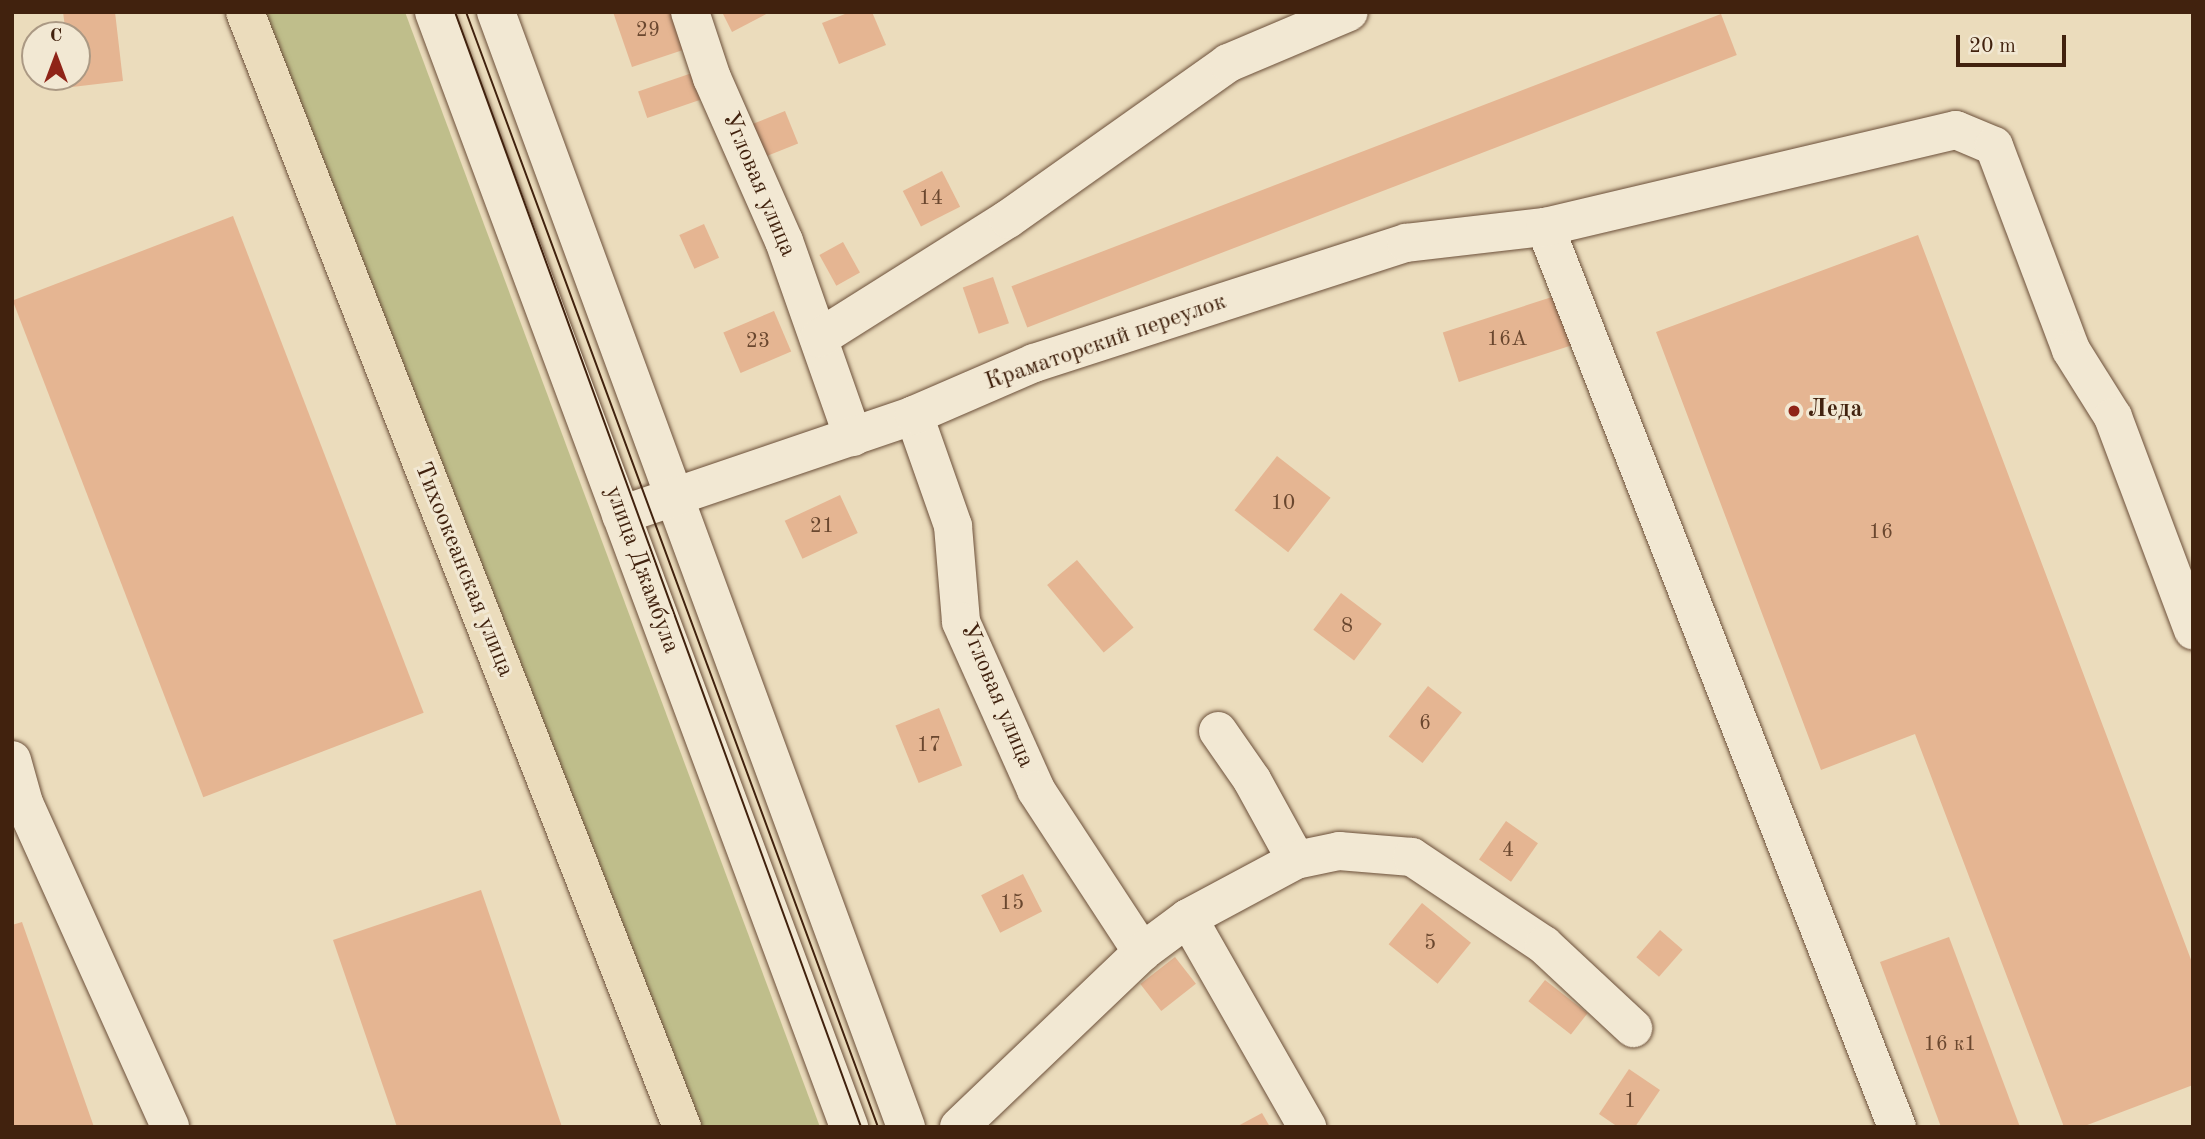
<!DOCTYPE html>
<meta charset="utf-8">
<style>
body{margin:0}
#map{position:relative;width:2205px;height:1139px;overflow:hidden;background:#ebdcbc;font-family:"Old Standard TT",serif}
div>[style]{position:absolute}
.green>*{inset:0;background:#bfbe8b}
.building>*{inset:0;background:#e5b592;transform-origin:0 0}
.roads{filter:drop-shadow(0 0 2px #6c503a) drop-shadow(0 0 2px #6c503a)}
.minor>*{height:38px;margin:-19px;padding:0 19px;transform-origin:19px;border-radius:19px;background:#f2e8d3}
.major>*{height:38px;margin:-19px;padding:0 19px;transform-origin:19px;border-radius:19px;background:#ebdcbc}
.tram>*{height:2px;margin:-1px;padding:0 1px;transform-origin:1px;border-radius:1px;background:#41220e}
.dots>*{width:19px;height:19px;translate:-50% -50%;box-sizing:border-box;border:4px solid #f2e8d3;border-radius:50%}
span{translate:-50% -50%;white-space:nowrap;text-align:center;line-height:1.15;-webkit-text-stroke:6px #f2e8d3;paint-order:stroke}
.number-label{font-size:21px;color:#6a472f}
.number-label span{-webkit-text-stroke-width:0}
.street-label{font-size:24px;color:#41220e}
.poi-label{font-size:24px;color:#41220e;font-weight:700}
.left{translate:0 -50%;text-align:left}
.frame{position:absolute;inset:0;border:14px solid #41220e;pointer-events:none}
.north{position:absolute;left:21px;top:21px;width:70px;height:70px;box-sizing:border-box;background:#f2e8d3;border:2px solid #ab9984;border-radius:50%;rotate:0deg;font-size:19px;font-weight:700;line-height:28px;text-align:center;color:#41220e}
.north::after{content:'';display:block;margin:auto;width:24px;height:32px;background:#8f2418;clip-path:polygon(50% 0,100% 100%,50% 72%,0 100%)}
.scale{position:absolute;left:1956px;top:35px;width:110px;height:32px;box-sizing:border-box;border:4px solid #41220e;border-top:0;padding-left:9px;font-size:21px;line-height:24px;white-space:nowrap;color:#41220e;-webkit-text-stroke:5px #f2e8d3;paint-order:stroke}
</style>
<div id="map">
<div class="green">
<i style="clip-path:polygon(260px 12px,405px 12px,820px 1127px,699px 1127px)"></i>
</div>
<div class="building">
<i style="clip-path:polygon(63px 12px,115px 12px,123px 81px,72px 87px,71px 77px,77px 77px,77px 35px,66px 35px)"></i>
<i style="clip-path:polygon(613px 12px,671px 12px,683px 50px,632px 67px)"></i>
<i style="clip-path:polygon(722px 12px,770px 12px,732px 32px)"></i>
<i style="clip-path:polygon(850px 12px,872px 12px,886px 45px,839px 64px,822px 23px)"></i>
<i style="left:1721px;top:14px;width:44px;height:760px;rotate:69deg"></i>
<i style="left:692px;top:73px;width:28px;height:57px;rotate:71deg"></i>
<i style="left:785px;top:111px;width:35px;height:35px;rotate:68deg"></i>
<i style="left:942px;top:171px;width:40px;height:44px;rotate:63deg"></i>
<i style="left:233px;top:216px;width:532px;height:236px;rotate:69deg"></i>
<i style="left:704px;top:224px;width:37px;height:27px;rotate:66deg"></i>
<i style="clip-path:polygon(1918px 235px,2193px 965px,2193px 1085px,2082px 1127px,2064px 1127px,1915px 734px,1821px 770px,1656px 332px)"></i>
<i style="left:843px;top:242px;width:35px;height:27px;rotate:61deg"></i>
<i style="left:993px;top:277px;width:49px;height:32px;rotate:71deg"></i>
<i style="left:1555px;top:296px;width:52px;height:118px;rotate:72deg"></i>
<i style="left:774px;top:311px;width:44px;height:55px;rotate:67deg"></i>
<i style="left:1277px;top:456px;width:68px;height:69px;rotate:38deg"></i>
<i style="left:840px;top:495px;width:42px;height:61px;rotate:65deg"></i>
<i style="left:1077px;top:560px;width:88px;height:39px;rotate:50deg"></i>
<i style="left:1341px;top:593px;width:51px;height:46px;rotate:37deg"></i>
<i style="left:1428px;top:686px;width:43px;height:64px;rotate:38deg"></i>
<i style="left:939px;top:708px;width:62px;height:47px;rotate:68deg"></i>
<i style="left:1506px;top:821px;width:39px;height:47px;rotate:35deg"></i>
<i style="left:1023px;top:874px;width:42px;height:47px;rotate:63deg"></i>
<i style="clip-path:polygon(481px 890px,562px 1127px,397px 1127px,333px 940px)"></i>
<i style="left:1422px;top:903px;width:63px;height:53px;rotate:39deg"></i>
<i style="clip-path:polygon(22px 922px,94px 1127px,12px 1127px,12px 925px)"></i>
<i style="left:1660px;top:930px;width:30px;height:36px;rotate:41deg"></i>
<i style="clip-path:polygon(1949px 937px,2020px 1127px,1941px 1127px,1880px 962px)"></i>
<i style="left:1175px;top:957px;width:34px;height:44px;rotate:52deg"></i>
<i style="left:1545px;top:980px;width:54px;height:27px;rotate:38deg"></i>
<i style="clip-path:polygon(1629px 1069px,1660px 1090px,1635px 1127px,1618px 1127px,1599px 1114px)"></i>
<i style="clip-path:polygon(1262px 1113px,1270px 1127px,1236px 1127px)"></i>
</div>
<div class="roads">
<div class="minor">
<i style="left:434px;top:12px;width:1190px;rotate:69.58deg"></i>
<i style="left:496px;top:12px;width:1188px;rotate:69.81deg"></i>
<i style="left:690px;top:12px;width:70px;rotate:71.6deg"></i>
<i style="left:712px;top:78px;width:178px;rotate:66.2deg"></i>
<i style="left:784px;top:241px;width:208px;rotate:70.6deg"></i>
<i style="left:1545px;top:227px;width:966px;rotate:68.64deg"></i>
<i style="left:819px;top:338px;width:223px;rotate:-32.2deg"></i>
<i style="left:1008px;top:219px;width:270px;rotate:-35.3deg"></i>
<i style="left:1228px;top:63px;width:131px;rotate:-22.9deg"></i>
<i style="left:914px;top:415px;width:118px;rotate:70.6deg"></i>
<i style="left:953px;top:526px;width:96px;rotate:85.2deg"></i>
<i style="left:961px;top:622px;width:184px;rotate:65.9deg"></i>
<i style="left:1036px;top:790px;width:194px;rotate:56.8deg"></i>
<i style="left:621px;top:515px;width:310px;rotate:-18.8deg"></i>
<i style="left:914px;top:415px;width:131px;rotate:-23.4deg"></i>
<i style="left:1034px;top:363px;width:391px;rotate:-17.9deg"></i>
<i style="left:1406px;top:243px;width:140px;rotate:-6.6deg"></i>
<i style="left:1545px;top:227px;width:422px;rotate:-13.3deg"></i>
<i style="left:1956px;top:130px;width:41px;rotate:22.8deg"></i>
<i style="left:1994px;top:146px;width:218px;rotate:69.3deg"></i>
<i style="left:2071px;top:350px;width:79px;rotate:57.9deg"></i>
<i style="left:2113px;top:417px;width:228px;rotate:69.4deg"></i>
<i style="left:1218px;top:731px;width:60px;rotate:55.2deg"></i>
<i style="left:1252px;top:780px;width:91px;rotate:61.2deg"></i>
<i style="left:1296px;top:860px;width:44px;rotate:-11.8deg"></i>
<i style="left:1339px;top:851px;width:73px;rotate:4.7deg"></i>
<i style="left:1412px;top:857px;width:159px;rotate:33.7deg"></i>
<i style="left:1544px;top:945px;width:122px;rotate:43deg"></i>
<i style="left:12px;top:760px;width:45px;rotate:74.4deg"></i>
<i style="left:24px;top:803px;width:355px;rotate:65.7deg"></i>
<i style="left:1188px;top:918px;width:241px;rotate:60.3deg"></i>
<i style="left:959px;top:1127px;width:253px;rotate:-43.7deg"></i>
<i style="left:1142px;top:952px;width:57px;rotate:-36.5deg"></i>
<i style="left:1188px;top:918px;width:123px;rotate:-28.2deg"></i>
</div>
<div class="major">
<i style="left:245px;top:12px;width:1198px;rotate:68.6deg"></i>
</div>
</div>
<div class="tram">
<i style="left:455px;top:12px;width:1187px;rotate:69.99deg"></i>
<i style="left:466px;top:12px;width:1189px;rotate:69.72deg"></i>
</div>
<div class="dots">
<i style="left:1794px;top:411px;background:#8f2418"></i>
</div>
<div class="number-label">
<span style="left:648px;top:31px">29</span>
<span style="left:931px;top:199px">14</span>
<span style="left:1507px;top:340px">16А</span>
<span style="left:758px;top:342px">23</span>
<span style="left:1283px;top:504px">10</span>
<span style="left:822px;top:527px">21</span>
<span style="left:1881px;top:533px">16</span>
<span style="left:1347px;top:627px">8</span>
<span style="left:1425px;top:724px">6</span>
<span style="left:929px;top:746px">17</span>
<span style="left:1508px;top:851px">4</span>
<span style="left:1012px;top:904px">15</span>
<span style="left:1430px;top:944px">5</span>
<span style="left:1950px;top:1045px">16 к1</span>
<span style="left:1630px;top:1102px">1</span>
</div>
<div class="street-label">
<span style="left:758px;top:185px;rotate:67deg">Угловая улица</span>
<span style="left:1106px;top:343px;rotate:-19deg">Краматорский переулок</span>
<span style="left:463px;top:570px;rotate:68deg">Тихоокеанская улица</span>
<span style="left:641px;top:570px;rotate:70deg">улица Джамбула</span>
<span style="left:996px;top:696px;rotate:67deg">Угловая улица</span>
</div>
<div class="poi-label">
<span class="left" style="left:1808px;top:411px">Леда</span>
</div>
<div class="frame"></div>
<div class="north">С</div>
<div class="scale">20 m</div>
</div>
